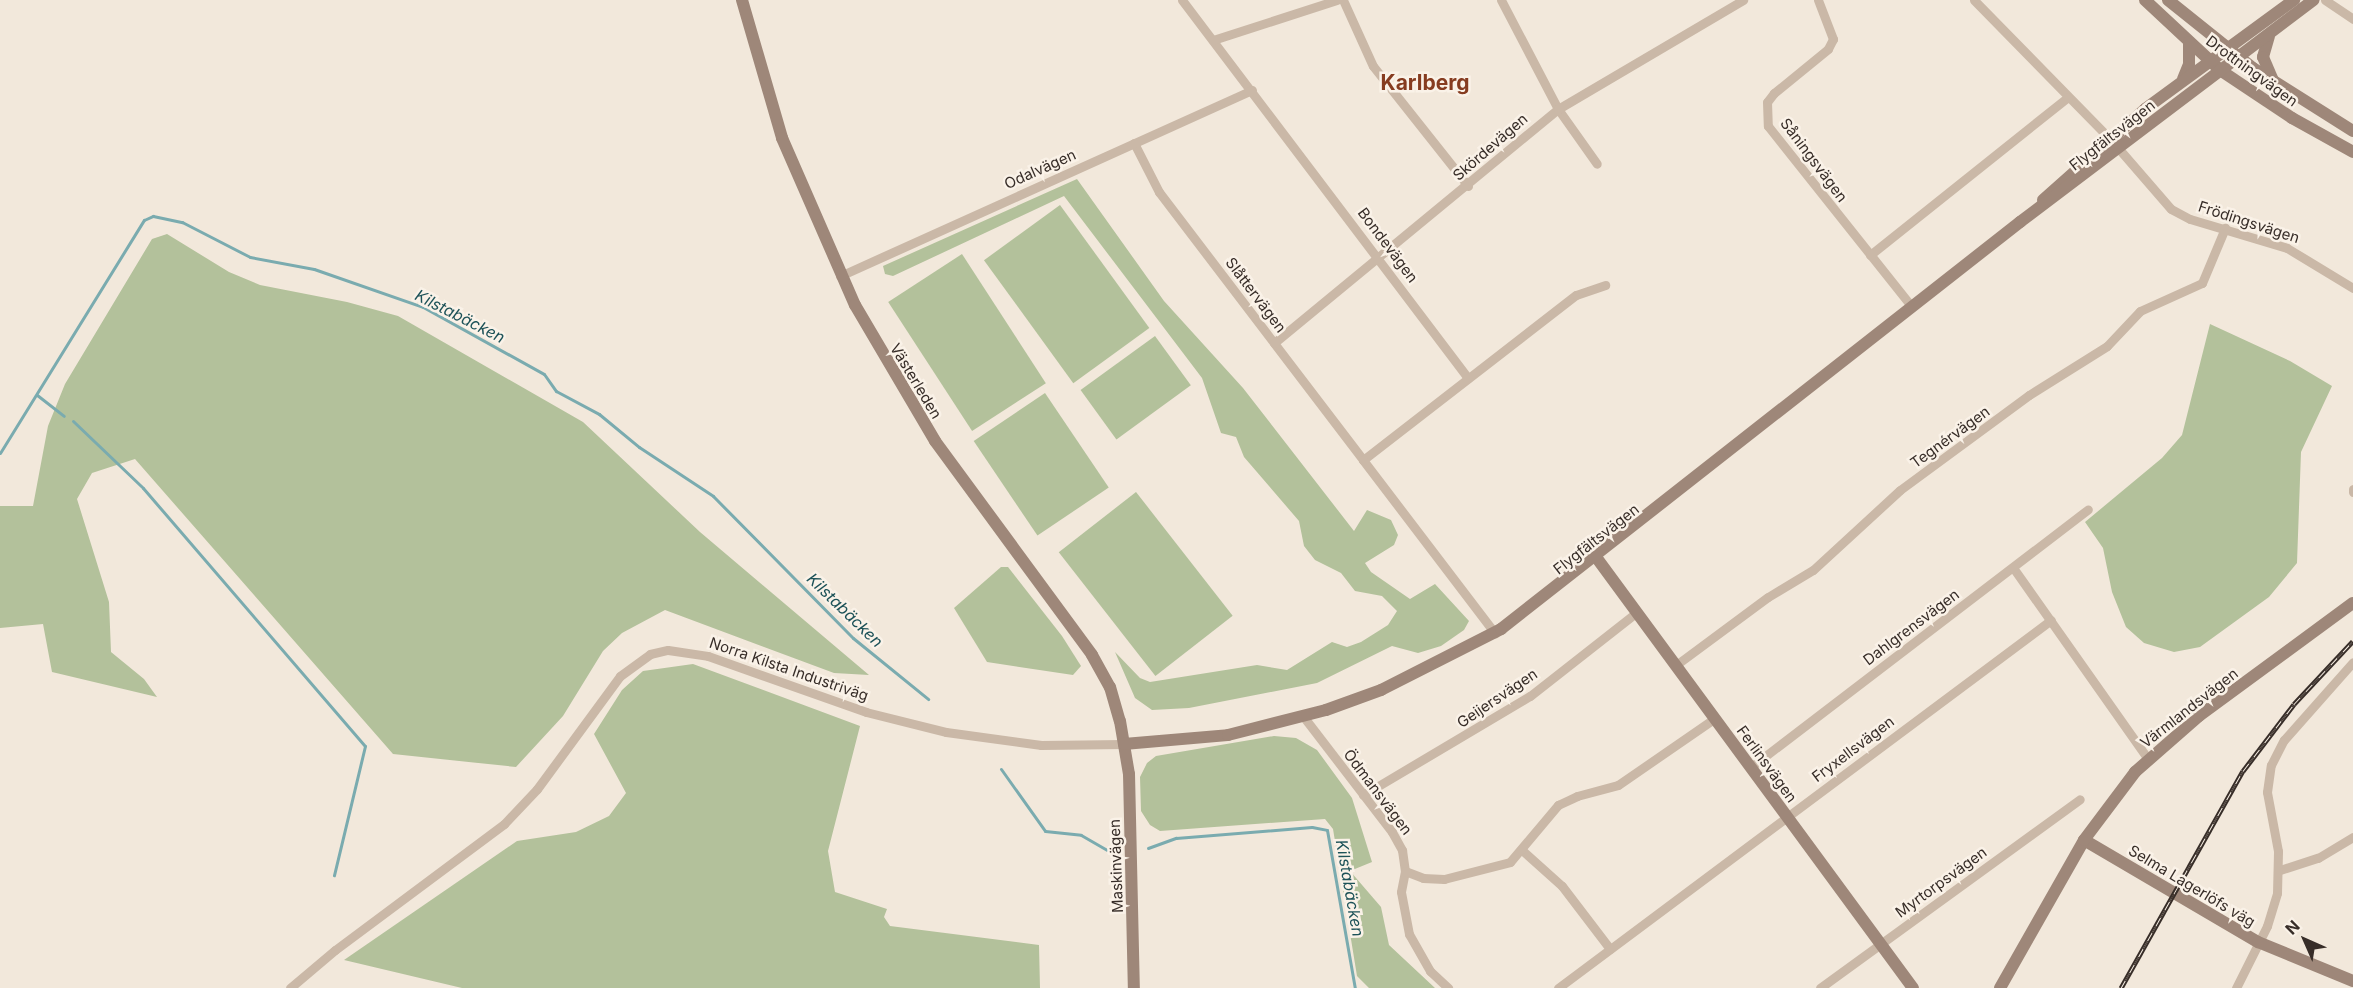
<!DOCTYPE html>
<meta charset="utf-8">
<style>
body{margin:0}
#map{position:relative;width:2353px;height:988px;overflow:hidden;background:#f2e8db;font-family:Inter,sans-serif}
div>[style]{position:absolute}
.green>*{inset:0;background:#b3c19b;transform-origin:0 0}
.stream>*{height:3px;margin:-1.5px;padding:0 1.5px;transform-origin:1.5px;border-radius:1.5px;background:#7aabaf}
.street>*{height:9px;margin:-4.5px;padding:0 4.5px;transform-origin:4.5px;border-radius:4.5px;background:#cab8a7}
.secondary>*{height:12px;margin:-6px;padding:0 6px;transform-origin:6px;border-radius:6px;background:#9e8779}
.rail>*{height:5px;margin-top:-2.5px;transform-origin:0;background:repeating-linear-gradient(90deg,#faf2e8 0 9px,#372d28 0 18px);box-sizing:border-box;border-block:2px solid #372d28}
span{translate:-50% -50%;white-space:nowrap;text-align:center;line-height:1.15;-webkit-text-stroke:5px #faf2e8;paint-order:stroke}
.street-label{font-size:15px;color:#372d28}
.water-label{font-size:16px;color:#1d5258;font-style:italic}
.district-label{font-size:21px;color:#863c20;font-weight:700}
.north{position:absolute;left:2275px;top:910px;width:60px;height:60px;-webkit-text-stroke:4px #faf2e8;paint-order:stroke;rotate:315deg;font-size:16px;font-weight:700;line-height:24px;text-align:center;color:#372d28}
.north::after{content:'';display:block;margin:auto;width:21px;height:27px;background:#372d28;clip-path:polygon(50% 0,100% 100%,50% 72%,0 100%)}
</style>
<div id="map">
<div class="green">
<i style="clip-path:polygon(1077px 179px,1164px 301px,1243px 388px,1354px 531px,1367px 510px,1391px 520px,1398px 535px,1394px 545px,1365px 563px,1371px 572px,1410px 599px,1435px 584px,1469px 621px,1464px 630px,1441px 646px,1418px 653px,1392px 646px,1317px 683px,1189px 708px,1152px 710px,1135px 698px,1115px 652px,1140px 678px,1150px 682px,1257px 665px,1287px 670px,1332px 642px,1347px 647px,1361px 642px,1388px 625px,1397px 611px,1382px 596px,1355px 591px,1341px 573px,1315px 560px,1304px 546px,1299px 521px,1244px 457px,1236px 437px,1221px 433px,1202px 378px,1064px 196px,893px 276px,885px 274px,883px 266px)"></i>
<i style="left:1060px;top:205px;width:152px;height:94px;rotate:54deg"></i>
<i style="clip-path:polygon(167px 234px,229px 272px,260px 285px,347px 302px,398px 316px,583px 422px,700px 532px,869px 675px,834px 673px,665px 610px,622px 633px,603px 651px,563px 716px,516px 767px,393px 754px,135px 459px,92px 473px,77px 499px,109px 602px,111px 652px,144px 679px,157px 697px,52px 672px,43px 624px,0 628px,0 506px,33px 506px,48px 426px,65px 384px,152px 239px)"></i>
<i style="left:962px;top:254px;width:154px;height:88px;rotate:57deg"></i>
<i style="clip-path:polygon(2210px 324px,2290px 361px,2332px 386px,2301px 452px,2297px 563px,2269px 597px,2200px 647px,2174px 652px,2144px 643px,2126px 627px,2112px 592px,2103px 548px,2085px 522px,2162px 458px,2182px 435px)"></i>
<i style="left:1155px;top:336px;width:61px;height:92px;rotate:54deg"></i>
<i style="left:1045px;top:393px;width:114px;height:86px;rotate:56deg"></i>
<i style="left:1136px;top:492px;width:157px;height:98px;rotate:52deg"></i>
<i style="clip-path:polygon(1001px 567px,1008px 567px,1062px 636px,1081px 666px,1073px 675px,987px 662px,954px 608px)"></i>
<i style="clip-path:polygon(693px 664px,860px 726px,828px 851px,835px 892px,887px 909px,884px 917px,890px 926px,1039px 945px,1040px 988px,462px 988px,344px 960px,517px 841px,576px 832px,609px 816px,626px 793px,594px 734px,622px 690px,643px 671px)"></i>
<i style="clip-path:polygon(1274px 736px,1296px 738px,1317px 750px,1352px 798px,1372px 862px,1350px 871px,1381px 907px,1389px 945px,1435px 988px,1369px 988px,1357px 976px,1333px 829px,1325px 819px,1160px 831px,1150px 825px,1141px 811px,1140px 777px,1147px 763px,1156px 756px)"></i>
</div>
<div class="stream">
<i style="left:37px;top:395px;width:34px;rotate:38deg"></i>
<i style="left:73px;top:421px;width:97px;rotate:43.7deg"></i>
<i style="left:143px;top:488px;width:340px;rotate:49.3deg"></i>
<i style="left:365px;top:746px;width:133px;rotate:103.5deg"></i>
<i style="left:0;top:453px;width:274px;rotate:-58.3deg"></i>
<i style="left:144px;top:220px;width:10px;rotate:-24deg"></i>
<i style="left:153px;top:216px;width:30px;rotate:12deg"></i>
<i style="left:182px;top:222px;width:76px;rotate:27.2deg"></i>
<i style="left:250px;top:257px;width:65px;rotate:10.6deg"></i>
<i style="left:314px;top:269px;width:115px;rotate:19.2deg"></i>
<i style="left:423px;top:307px;width:138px;rotate:29deg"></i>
<i style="left:544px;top:374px;width:21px;rotate:55deg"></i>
<i style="left:556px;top:391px;width:49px;rotate:28.1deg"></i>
<i style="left:599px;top:414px;width:52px;rotate:39.5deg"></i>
<i style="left:639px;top:447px;width:89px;rotate:33.5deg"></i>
<i style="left:713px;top:496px;width:199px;rotate:45.4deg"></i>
<i style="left:853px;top:638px;width:97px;rotate:39.1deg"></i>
<i style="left:1001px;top:769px;width:76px;rotate:54.6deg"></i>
<i style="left:1045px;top:831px;width:36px;rotate:6deg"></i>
<i style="left:1081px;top:835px;width:30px;rotate:30deg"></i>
<i style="left:1148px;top:848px;width:30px;rotate:-20deg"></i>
<i style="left:1176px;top:838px;width:136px;rotate:-4.6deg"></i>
<i style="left:1312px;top:827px;width:15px;rotate:11deg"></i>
<i style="left:1327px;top:830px;width:160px;rotate:80deg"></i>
</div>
<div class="street">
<i style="left:1182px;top:0;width:474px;rotate:52.9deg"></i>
<i style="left:1343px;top:0;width:72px;rotate:65.6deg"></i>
<i style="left:1373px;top:66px;width:153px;rotate:51.6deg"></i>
<i style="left:1501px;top:0;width:123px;rotate:62.4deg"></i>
<i style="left:1558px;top:109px;width:67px;rotate:54.7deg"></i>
<i style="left:1818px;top:0;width:42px;rotate:69deg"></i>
<i style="left:1833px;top:39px;width:11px;rotate:117deg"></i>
<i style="left:1828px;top:49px;width:70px;rotate:140.8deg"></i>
<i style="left:1774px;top:93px;width:11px;rotate:128deg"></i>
<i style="left:1767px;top:102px;width:24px;rotate:88deg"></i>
<i style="left:1768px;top:126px;width:231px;rotate:51.5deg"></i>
<i style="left:1974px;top:0;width:193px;rotate:45.6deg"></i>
<i style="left:2325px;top:0;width:34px;rotate:34deg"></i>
<i style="left:1213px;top:40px;width:130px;rotate:-17.9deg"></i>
<i style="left:1134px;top:143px;width:55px;rotate:63deg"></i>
<i style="left:1159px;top:192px;width:337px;rotate:52.7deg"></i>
<i style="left:1363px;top:460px;width:269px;rotate:-37.8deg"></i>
<i style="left:1576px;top:295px;width:31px;rotate:-19deg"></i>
<i style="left:2119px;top:149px;width:79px;rotate:49.1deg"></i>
<i style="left:2171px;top:209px;width:21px;rotate:28deg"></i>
<i style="left:2190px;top:219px;width:101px;rotate:16.6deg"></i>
<i style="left:2287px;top:248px;width:77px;rotate:31.2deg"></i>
<i style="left:1870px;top:255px;width:253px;rotate:-38.6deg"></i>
<i style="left:840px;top:276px;width:452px;rotate:-24.3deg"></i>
<i style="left:1274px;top:343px;width:368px;rotate:-39.5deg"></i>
<i style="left:1558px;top:109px;width:215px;rotate:-30.5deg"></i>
<i style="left:1363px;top:460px;width:218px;rotate:52.7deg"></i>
<i style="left:2353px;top:489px;width:3px;rotate:90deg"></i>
<i style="left:2014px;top:569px;width:232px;rotate:54.8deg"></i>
<i style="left:1676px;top:665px;width:114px;rotate:-36.5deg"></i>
<i style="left:1768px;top:597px;width:52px;rotate:-31deg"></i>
<i style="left:1813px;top:570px;width:118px;rotate:-42.6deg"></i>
<i style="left:1900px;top:490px;width:160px;rotate:-36.4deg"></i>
<i style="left:2029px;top:395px;width:92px;rotate:-32.1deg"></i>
<i style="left:2107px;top:346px;width:48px;rotate:-46.7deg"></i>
<i style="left:2140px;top:311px;width:68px;rotate:-24.3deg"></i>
<i style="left:2202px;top:283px;width:60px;rotate:-67.3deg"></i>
<i style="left:1303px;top:716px;width:146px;rotate:52.5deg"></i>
<i style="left:1392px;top:832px;width:21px;rotate:61deg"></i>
<i style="left:1402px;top:850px;width:21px;rotate:82deg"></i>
<i style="left:1405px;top:871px;width:21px;rotate:101deg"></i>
<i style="left:1401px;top:892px;width:43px;rotate:79.2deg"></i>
<i style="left:1409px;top:934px;width:43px;rotate:60.4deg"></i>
<i style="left:1430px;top:971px;width:25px;rotate:43deg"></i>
<i style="left:1751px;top:767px;width:424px;rotate:-37.4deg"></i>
<i style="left:1363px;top:795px;width:194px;rotate:-30.7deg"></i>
<i style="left:1530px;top:696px;width:136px;rotate:-38.1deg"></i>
<i style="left:1523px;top:851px;width:52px;rotate:41.9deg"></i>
<i style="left:1562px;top:886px;width:79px;rotate:52.7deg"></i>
<i style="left:2280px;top:870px;width:40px;rotate:-18deg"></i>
<i style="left:2318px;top:858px;width:41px;rotate:-31deg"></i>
<i style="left:1405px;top:871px;width:19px;rotate:21deg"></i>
<i style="left:1423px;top:878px;width:21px;rotate:3deg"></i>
<i style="left:1444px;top:879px;width:68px;rotate:-14.4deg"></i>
<i style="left:1510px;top:862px;width:75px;rotate:-49.9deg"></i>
<i style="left:1558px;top:805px;width:21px;rotate:-25deg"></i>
<i style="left:1577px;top:796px;width:42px;rotate:-15deg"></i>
<i style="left:1618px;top:785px;width:118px;rotate:-34.6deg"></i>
<i style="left:290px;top:988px;width:59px;rotate:-40.2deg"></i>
<i style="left:335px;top:950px;width:211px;rotate:-36.7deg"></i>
<i style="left:504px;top:824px;width:48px;rotate:-46.7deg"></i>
<i style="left:537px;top:789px;width:140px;rotate:-53.7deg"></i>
<i style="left:620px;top:676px;width:37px;rotate:-36deg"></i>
<i style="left:650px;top:654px;width:18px;rotate:-13deg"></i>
<i style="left:668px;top:650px;width:40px;rotate:8.5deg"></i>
<i style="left:708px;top:656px;width:168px;rotate:19.5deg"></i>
<i style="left:866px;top:712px;width:82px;rotate:14deg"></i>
<i style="left:946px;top:732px;width:96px;rotate:7.8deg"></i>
<i style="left:1041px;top:745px;width:83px;rotate:-0.7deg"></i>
<i style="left:1558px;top:988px;width:615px;rotate:-36.74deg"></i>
<i style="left:1820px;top:988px;width:321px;rotate:-36deg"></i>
<i style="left:2236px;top:988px;width:69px;rotate:-63.4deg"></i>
<i style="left:2267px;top:926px;width:34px;rotate:-73deg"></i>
<i style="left:2277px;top:893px;width:42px;rotate:-88.6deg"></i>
<i style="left:2278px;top:851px;width:60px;rotate:-100.6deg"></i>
<i style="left:2267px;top:792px;width:27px;rotate:-82deg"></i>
<i style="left:2271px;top:765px;width:28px;rotate:-63deg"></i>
<i style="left:2284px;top:740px;width:104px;rotate:-48.5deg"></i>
</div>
<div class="secondary">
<i style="left:742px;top:0;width:144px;rotate:73.8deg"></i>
<i style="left:782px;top:138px;width:182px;rotate:66.4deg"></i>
<i style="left:855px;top:305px;width:158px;rotate:59.5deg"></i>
<i style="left:935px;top:441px;width:265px;rotate:53.7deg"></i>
<i style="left:1092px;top:655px;width:37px;rotate:61deg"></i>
<i style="left:1110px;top:687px;width:35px;rotate:74deg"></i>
<i style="left:1120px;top:721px;width:54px;rotate:80.4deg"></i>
<i style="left:1129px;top:774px;width:214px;rotate:88.7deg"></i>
<i style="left:2145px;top:0;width:103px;rotate:43deg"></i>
<i style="left:2220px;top:70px;width:87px;rotate:33.7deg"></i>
<i style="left:2292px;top:118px;width:70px;rotate:29.1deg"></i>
<i style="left:2168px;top:0;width:109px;rotate:38.7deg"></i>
<i style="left:2253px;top:68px;width:118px;rotate:32.2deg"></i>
<i style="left:2269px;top:36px;width:22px;rotate:106deg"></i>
<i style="left:2263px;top:57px;width:26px;rotate:67deg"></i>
<i style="left:2183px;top:79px;width:16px;rotate:-68deg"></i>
<i style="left:2189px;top:64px;width:22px;rotate:-90deg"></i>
<i style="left:2043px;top:200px;width:137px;rotate:-41.7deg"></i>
<i style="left:2145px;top:109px;width:185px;rotate:-36.2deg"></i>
<i style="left:1596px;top:557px;width:535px;rotate:53.67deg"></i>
<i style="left:1124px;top:744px;width:104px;rotate:-4.9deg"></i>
<i style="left:1228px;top:735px;width:101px;rotate:-14.3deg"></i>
<i style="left:1326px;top:710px;width:59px;rotate:-20deg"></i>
<i style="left:1381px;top:690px;width:135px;rotate:-26.9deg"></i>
<i style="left:1501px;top:629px;width:660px;rotate:-38.1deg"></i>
<i style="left:2020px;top:222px;width:368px;rotate:-37.1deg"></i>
<i style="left:2084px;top:840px;width:202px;rotate:30.4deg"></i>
<i style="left:2258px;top:942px;width:103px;rotate:22.3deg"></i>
<i style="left:2000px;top:988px;width:170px;rotate:-60.4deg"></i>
<i style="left:2084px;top:840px;width:85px;rotate:-53.1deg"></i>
<i style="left:2135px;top:772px;width:85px;rotate:-41.2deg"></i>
<i style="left:2199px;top:716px;width:191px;rotate:-36.3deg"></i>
</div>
<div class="rail">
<i style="left:2121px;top:988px;width:249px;rotate:-60.7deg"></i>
<i style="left:2243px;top:771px;width:84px;rotate:-52.7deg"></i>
<i style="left:2294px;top:704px;width:86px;rotate:-46.9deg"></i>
</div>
<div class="street-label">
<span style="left:2252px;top:71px;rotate:36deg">Drottningvägen</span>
<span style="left:2112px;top:135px;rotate:-38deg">Flygfältsvägen</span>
<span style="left:1490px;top:147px;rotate:-41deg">Skördevägen</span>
<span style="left:1814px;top:160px;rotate:53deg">Såningsvägen</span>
<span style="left:1040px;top:169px;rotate:-24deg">Odalvägen</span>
<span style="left:2249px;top:222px;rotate:18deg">Frödingsvägen</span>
<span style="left:1388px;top:245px;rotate:53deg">Bondevägen</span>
<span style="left:1256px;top:295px;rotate:53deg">Slåttervägen</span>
<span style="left:916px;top:381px;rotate:59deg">Västerleden</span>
<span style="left:1950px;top:437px;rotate:-36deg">Tegnérvägen</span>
<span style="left:1596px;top:539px;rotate:-38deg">Flygfältsvägen</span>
<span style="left:1911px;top:627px;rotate:-37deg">Dahlgrensvägen</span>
<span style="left:789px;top:669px;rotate:19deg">Norra Kilsta Industriväg</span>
<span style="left:1497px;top:698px;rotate:-34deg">Geijersvägen</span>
<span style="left:2189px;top:708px;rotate:-38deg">Värmlandsvägen</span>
<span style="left:1853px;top:749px;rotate:-37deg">Fryxellsvägen</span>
<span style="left:1767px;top:764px;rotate:54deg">Ferlinsvägen</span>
<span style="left:1378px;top:792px;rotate:53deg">Ödmansvägen</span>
<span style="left:1116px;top:866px;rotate:-92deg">Maskinvägen</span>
<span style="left:1941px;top:882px;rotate:-36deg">Myrtorpsvägen</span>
<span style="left:2192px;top:886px;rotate:31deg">Selma Lagerlöfs väg</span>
</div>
<div class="water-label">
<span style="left:460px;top:316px;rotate:27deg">Kilstabäcken</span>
<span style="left:845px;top:610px;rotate:44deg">Kilstabäcken</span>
<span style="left:1350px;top:888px;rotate:80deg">Kilstabäcken</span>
</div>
<div class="district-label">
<span style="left:1425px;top:83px">Karlberg</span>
</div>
<div class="north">N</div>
</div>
